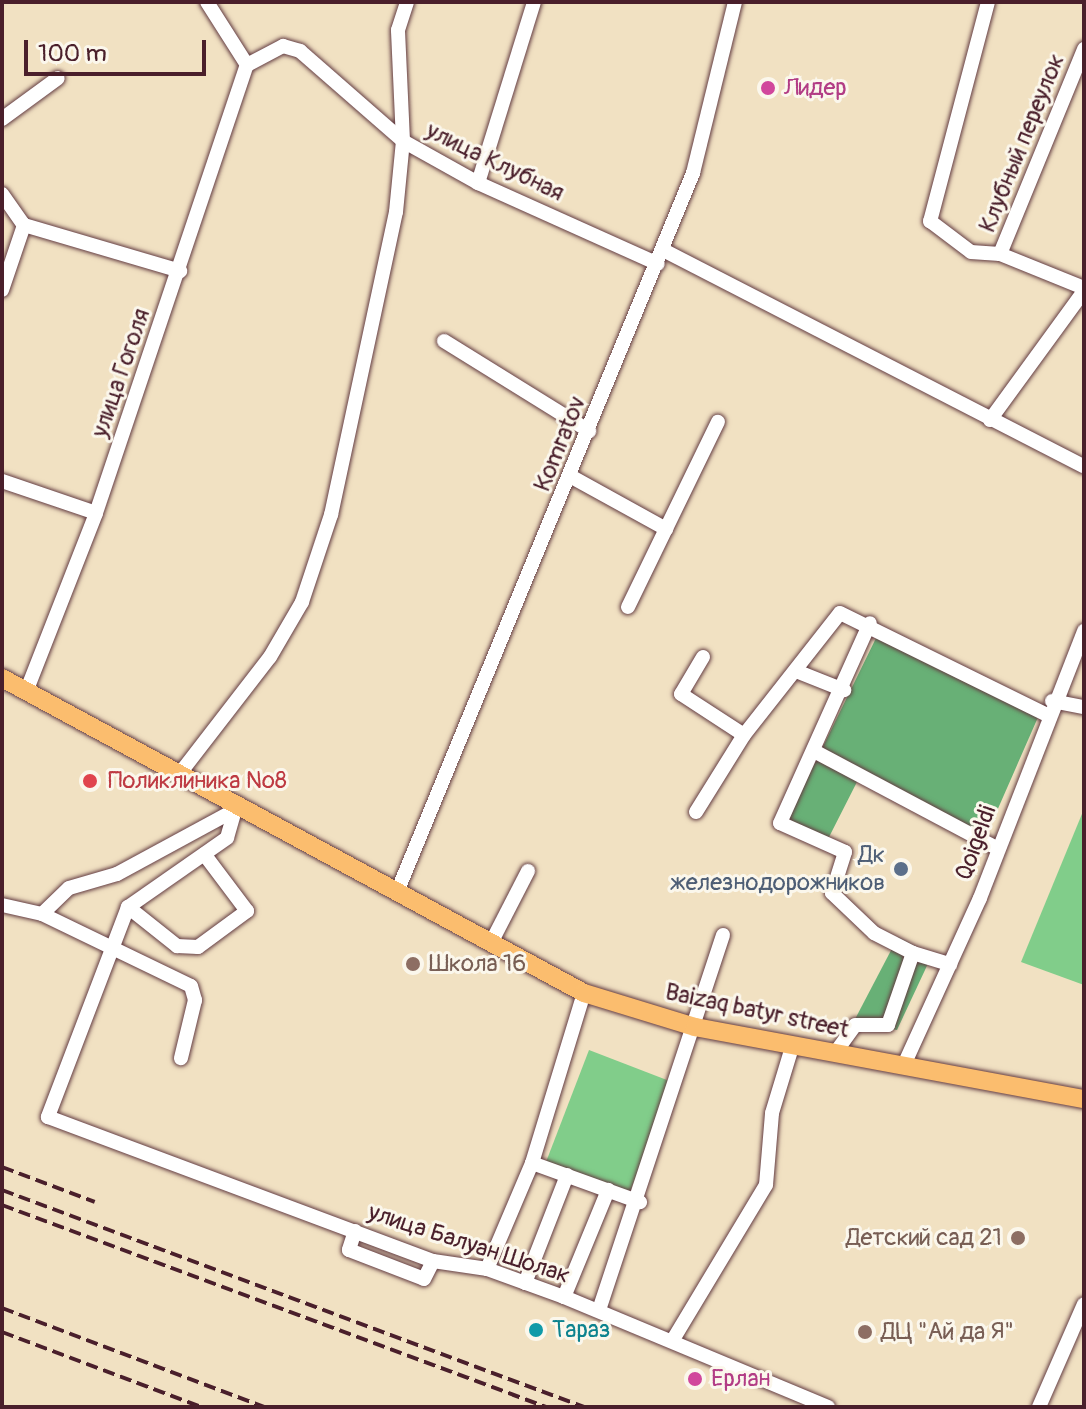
<!DOCTYPE html>
<meta charset="utf-8">
<style>
body{margin:0}
#map{position:relative;width:1086px;height:1409px;overflow:hidden;background:#f1e1c2;font-family:Pangolin,sans-serif}
div>[style]{position:absolute}
.green>*{inset:0;background:#81cd8a;transform-origin:0 0}
.forest>*{inset:0;background:#68b076}
.roads{filter:drop-shadow(0 0 2px #633c42) drop-shadow(0 0 2px #633c42)}
.minor>*{height:14px;margin:-7px;padding:0 7px;transform-origin:7px;border-radius:7px;background:#fff}
.major>*{height:18px;margin:-9px;padding:0 9px;transform-origin:9px;border-radius:9px;background:#fbbd6e}
.rail>*{height:4px;margin-top:-2px;transform-origin:0;background:repeating-linear-gradient(90deg,#4a1f2b 0 12px,transparent 0 18px)}
.dots>*{width:22px;height:22px;translate:-50% -50%;box-sizing:border-box;border:4px solid #fbf7ec;border-radius:50%}
span{translate:-50% -50%;white-space:nowrap;text-align:center;line-height:1.15;-webkit-text-stroke:6px #fbf7ec;paint-order:stroke}
.hotel-label{font-size:24px;color:#b23c85}
.left{translate:0 -50%;text-align:left}
.street-label{font-size:24px;color:#4a1f2b}
.health-label{font-size:24px;color:#be3a42}
.service-label{font-size:24px;color:#4e5e75}
.right{translate:-100% -50%;text-align:right}
.education-label{font-size:24px;color:#785e54}
.culture-label{font-size:24px;color:#0d838f}
.frame{position:absolute;inset:0;border:4px solid #4a1f2b;pointer-events:none}
.scale{position:absolute;left:24px;top:40px;width:182px;height:36px;box-sizing:border-box;border:4px solid #4a1f2b;border-top:0;padding-left:10px;font-size:24px;line-height:28px;white-space:nowrap;color:#4a1f2b;-webkit-text-stroke:6px #fbf7ec;paint-order:stroke}
</style>
<div id="map">
<div class="green">
<i style="clip-path:polygon(1084px 809px,1084px 985px,1021px 962px)"></i>
<i style="left:589px;top:1050px;width:89px;height:120px;rotate:21deg"></i>
</div>
<div class="forest">
<i style="clip-path:polygon(878px 634px,1039px 715px,982px 845px,859px 778px,827px 841px,787px 820px)"></i>
<i style="clip-path:polygon(898px 937px,932px 955px,897px 1030px,853px 1023px)"></i>
</div>
<div class="roads">
<div class="minor">
<i style="left:207px;top:2px;width:75px;rotate:57.6deg"></i>
<i style="left:988px;top:2px;width:227px;rotate:104.8deg"></i>
<i style="left:930px;top:221px;width:51px;rotate:37.1deg"></i>
<i style="left:971px;top:252px;width:29px;rotate:4deg"></i>
<i style="left:1000px;top:254px;width:91px;rotate:22deg"></i>
<i style="left:247px;top:65px;width:41px;rotate:-27.8deg"></i>
<i style="left:283px;top:46px;width:18px;rotate:16deg"></i>
<i style="left:300px;top:51px;width:137px;rotate:41.1deg"></i>
<i style="left:403px;top:141px;width:86px;rotate:29.2deg"></i>
<i style="left:478px;top:183px;width:197px;rotate:24.2deg"></i>
<i style="left:2px;top:119px;width:69px;rotate:-36.2deg"></i>
<i style="left:478px;top:183px;width:189px;rotate:-72.8deg"></i>
<i style="left:2px;top:194px;width:38px;rotate:55deg"></i>
<i style="left:24px;top:225px;width:163px;rotate:16.4deg"></i>
<i style="left:663px;top:250px;width:473px;rotate:27.2deg"></i>
<i style="left:1000px;top:254px;width:222px;rotate:-67.7deg"></i>
<i style="left:2px;top:290px;width:69px;rotate:-71.3deg"></i>
<i style="left:444px;top:341px;width:171px;rotate:31.8deg"></i>
<i style="left:990px;top:420px;width:160px;rotate:-53.9deg"></i>
<i style="left:570px;top:476px;width:110px;rotate:28.9deg"></i>
<i style="left:2px;top:481px;width:99px;rotate:18.8deg"></i>
<i style="left:628px;top:607px;width:206px;rotate:-64.1deg"></i>
<i style="left:703px;top:657px;width:43px;rotate:120.7deg"></i>
<i style="left:681px;top:694px;width:75px;rotate:33.1deg"></i>
<i style="left:796px;top:671px;width:52px;rotate:21.6deg"></i>
<i style="left:26px;top:692px;width:192px;rotate:-68.6deg"></i>
<i style="left:96px;top:513px;width:473px;rotate:-71.4deg"></i>
<i style="left:1052px;top:701px;width:33px;rotate:11deg"></i>
<i style="left:814px;top:751px;width:208px;rotate:28deg"></i>
<i style="left:181px;top:772px;width:145px;rotate:-52.3deg"></i>
<i style="left:270px;top:657px;width:64px;rotate:-59.8deg"></i>
<i style="left:302px;top:602px;width:92px;rotate:-71.6deg"></i>
<i style="left:331px;top:515px;width:310px;rotate:-77.9deg"></i>
<i style="left:396px;top:212px;width:71px;rotate:-84.4deg"></i>
<i style="left:403px;top:141px;width:111px;rotate:-92.6deg"></i>
<i style="left:398px;top:30px;width:29px;rotate:-72deg"></i>
<i style="left:237px;top:803px;width:36px;rotate:106deg"></i>
<i style="left:227px;top:838px;width:121px;rotate:145.1deg"></i>
<i style="left:128px;top:907px;width:225px;rotate:110.9deg"></i>
<i style="left:48px;top:1117px;width:411px;rotate:20.5deg"></i>
<i style="left:433px;top:1261px;width:55px;rotate:8.4deg"></i>
<i style="left:487px;top:1269px;width:82px;rotate:20deg"></i>
<i style="left:564px;top:1297px;width:286px;rotate:22.6deg"></i>
<i style="left:696px;top:812px;width:91px;rotate:-58.1deg"></i>
<i style="left:744px;top:735px;width:155px;rotate:-51.8deg"></i>
<i style="left:840px;top:613px;width:231px;rotate:26.2deg"></i>
<i style="left:397px;top:892px;width:778px;rotate:-67.62deg"></i>
<i style="left:693px;top:173px;width:176px;rotate:-76.2deg"></i>
<i style="left:2px;top:905px;width:41px;rotate:12.7deg"></i>
<i style="left:42px;top:914px;width:165px;rotate:25.8deg"></i>
<i style="left:191px;top:986px;width:15px;rotate:74deg"></i>
<i style="left:195px;top:1000px;width:60px;rotate:103.6deg"></i>
<i style="left:128px;top:907px;width:63px;rotate:38.5deg"></i>
<i style="left:177px;top:946px;width:21px;rotate:3deg"></i>
<i style="left:198px;top:947px;width:61px;rotate:-36.3deg"></i>
<i style="left:247px;top:911px;width:71px;rotate:-127deg"></i>
<i style="left:42px;top:914px;width:37px;rotate:-44deg"></i>
<i style="left:69px;top:888px;width:50px;rotate:-16.3deg"></i>
<i style="left:117px;top:874px;width:134px;rotate:-28.5deg"></i>
<i style="left:491px;top:943px;width:81px;rotate:-62.8deg"></i>
<i style="left:913px;top:953px;width:39px;rotate:17deg"></i>
<i style="left:835px;top:1053px;width:34px;rotate:-54deg"></i>
<i style="left:855px;top:1025px;width:33px"></i>
<i style="left:888px;top:1025px;width:76px;rotate:-70.9deg"></i>
<i style="left:913px;top:953px;width:44px;rotate:-152.9deg"></i>
<i style="left:874px;top:933px;width:58px;rotate:-136.4deg"></i>
<i style="left:832px;top:893px;width:43px;rotate:-72.4deg"></i>
<i style="left:845px;top:852px;width:71px;rotate:-156deg"></i>
<i style="left:780px;top:823px;width:219px;rotate:-65.8deg"></i>
<i style="left:903px;top:1067px;width:186px;rotate:-65.5deg"></i>
<i style="left:980px;top:898px;width:287px;rotate:-68.7deg"></i>
<i style="left:532px;top:1163px;width:115px;rotate:19.9deg"></i>
<i style="left:355px;top:1231px;width:20px;rotate:108deg"></i>
<i style="left:349px;top:1250px;width:80px;rotate:21.1deg"></i>
<i style="left:424px;top:1279px;width:20px;rotate:-63deg"></i>
<i style="left:487px;top:1269px;width:115px;rotate:-67deg"></i>
<i style="left:532px;top:1163px;width:178px;rotate:-73deg"></i>
<i style="left:525px;top:1283px;width:116px;rotate:-68.7deg"></i>
<i style="left:564px;top:1297px;width:116px;rotate:-67.6deg"></i>
<i style="left:599px;top:1310px;width:395px;rotate:-71.7deg"></i>
<i style="left:674px;top:1338px;width:179px;rotate:-59deg"></i>
<i style="left:766px;top:1185px;width:72px;rotate:-85.2deg"></i>
<i style="left:772px;top:1113px;width:72px;rotate:-73.1deg"></i>
<i style="left:1039px;top:1407px;width:112px;rotate:-66.4deg"></i>
</div>
<div class="major">
<i style="left:2px;top:678px;width:662px;rotate:28.42deg"></i>
<i style="left:584px;top:993px;width:116px;rotate:17deg"></i>
<i style="left:695px;top:1027px;width:396px;rotate:10.5deg"></i>
</div>
</div>
<div class="rail">
<i style="left:2px;top:1167px;width:99px;rotate:20.6deg"></i>
<i style="left:2px;top:1190px;width:621px;rotate:20.45deg"></i>
<i style="left:2px;top:1205px;width:580px;rotate:20.37deg"></i>
<i style="left:2px;top:1308px;width:280px;rotate:20.7deg"></i>
<i style="left:2px;top:1332px;width:214px;rotate:20.6deg"></i>
</div>
<div class="dots">
<i style="left:768px;top:88px;background:#d1479c"></i>
<i style="left:90px;top:781px;background:#e0444e"></i>
<i style="left:901px;top:869px;background:#5c6f8a"></i>
<i style="left:413px;top:964px;background:#8d6e63"></i>
<i style="left:1018px;top:1238px;background:#8d6e63"></i>
<i style="left:536px;top:1330px;background:#0f9aa8"></i>
<i style="left:865px;top:1332px;background:#8d6e63"></i>
<i style="left:695px;top:1379px;background:#d1479c"></i>
</div>
<div class="hotel-label">
<span class="left" style="left:784px;top:88px">Лидер</span>
<span class="left" style="left:711px;top:1379px">Ерлан</span>
</div>
<div class="street-label">
<span style="left:1022px;top:143px;rotate:-68deg">Клубный переулок</span>
<span style="left:495px;top:162px;rotate:26deg">улица Клубная</span>
<span style="left:121px;top:373px;rotate:-71deg">улица Гоголя</span>
<span style="left:560px;top:444px;rotate:-68deg">Komratov</span>
<span style="left:976px;top:843px;rotate:-70deg">Qoigeldi</span>
<span style="left:757px;top:1011px;rotate:12deg">Baizaq batyr street</span>
<span style="left:469px;top:1244px;rotate:18deg">улица Балуан Шолак</span>
</div>
<div class="health-label">
<span class="left" style="left:108px;top:781px">Поликлиника №8</span>
</div>
<div class="service-label">
<span class="right" style="left:885px;top:869px">Дк<br>железнодорожников</span>
</div>
<div class="education-label">
<span class="left" style="left:429px;top:964px">Школа 16</span>
<span class="right" style="left:1002px;top:1238px">Детский сад 21</span>
<span class="left" style="left:881px;top:1332px">ДЦ "Ай да Я"</span>
</div>
<div class="culture-label">
<span class="left" style="left:552px;top:1330px">Тараз</span>
</div>
<div class="frame"></div>
<div class="scale">100 m</div>
</div>
